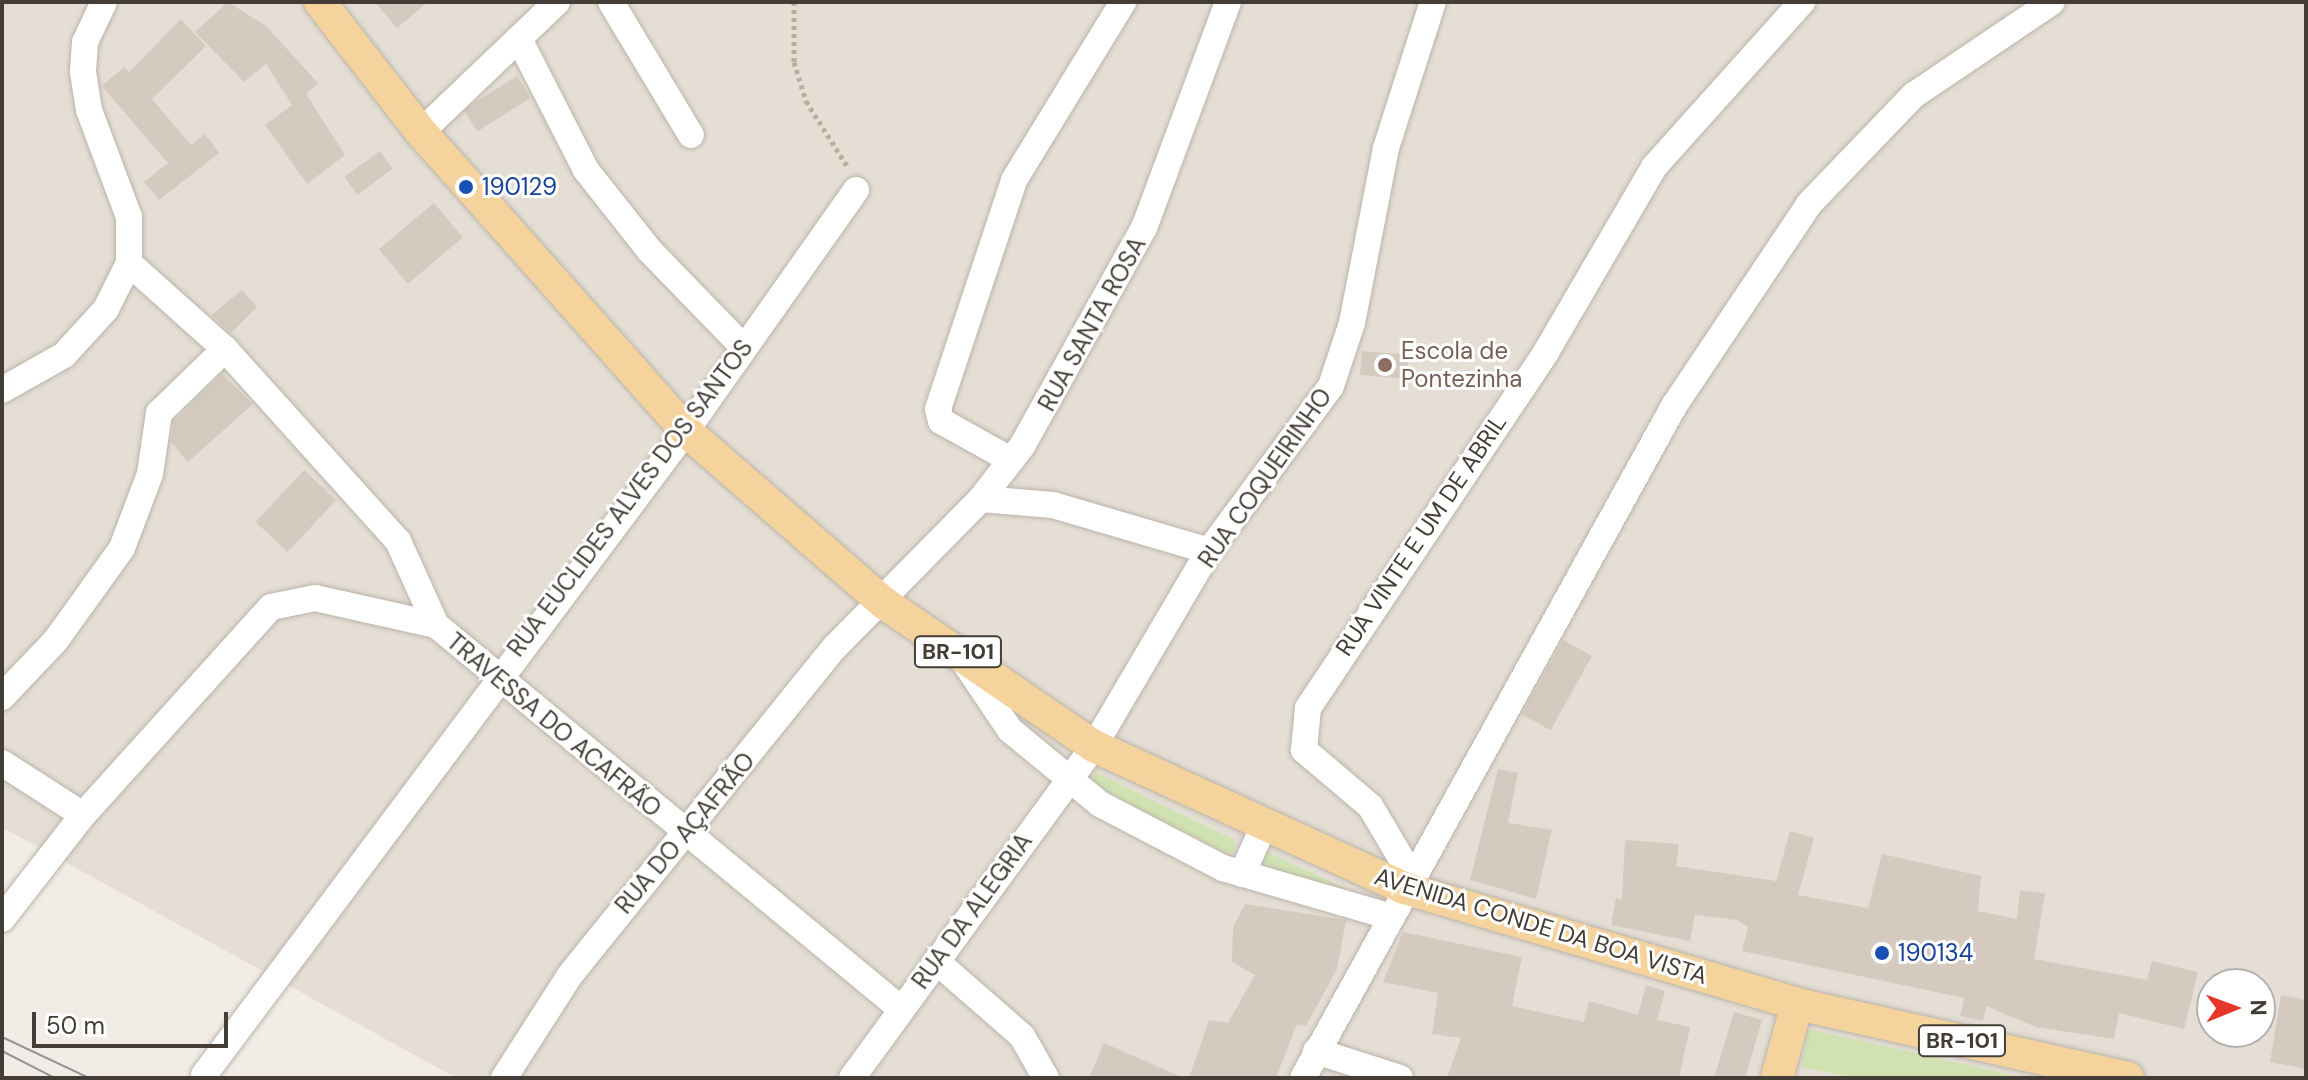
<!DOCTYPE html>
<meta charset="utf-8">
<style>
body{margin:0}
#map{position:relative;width:2308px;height:1080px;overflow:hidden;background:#f1ede6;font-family:"DM Sans",sans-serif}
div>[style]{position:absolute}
.residential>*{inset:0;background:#e4ded4}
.green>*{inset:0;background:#d0e2b2}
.building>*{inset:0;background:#d4cabf;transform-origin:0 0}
.path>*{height:5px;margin-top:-2.5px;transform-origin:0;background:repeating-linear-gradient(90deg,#bcae9c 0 4px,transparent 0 8px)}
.roads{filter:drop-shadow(0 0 2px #bbb3a9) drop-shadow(0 0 2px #bbb3a9)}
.minor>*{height:26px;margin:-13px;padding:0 13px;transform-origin:13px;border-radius:13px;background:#fff}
.major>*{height:32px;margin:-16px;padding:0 16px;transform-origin:16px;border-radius:16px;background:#f4d49c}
.tram>*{height:2px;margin:-1px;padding:0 1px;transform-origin:1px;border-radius:1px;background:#949494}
.dots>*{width:22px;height:22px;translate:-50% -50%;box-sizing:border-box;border:4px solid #fff;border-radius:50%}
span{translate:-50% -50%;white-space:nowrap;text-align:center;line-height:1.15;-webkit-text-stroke:6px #fff;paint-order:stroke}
.shield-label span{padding:2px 6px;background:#fff;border:2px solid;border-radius:6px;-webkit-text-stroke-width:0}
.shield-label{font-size:22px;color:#433d36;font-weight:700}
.transit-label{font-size:24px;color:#164399}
.left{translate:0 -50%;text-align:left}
.street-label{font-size:24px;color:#433d36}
.education-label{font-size:24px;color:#785e54}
.frame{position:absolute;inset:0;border:4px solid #433d36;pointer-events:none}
.north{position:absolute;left:2196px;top:968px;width:80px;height:80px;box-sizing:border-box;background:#fff;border:2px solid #b4b1af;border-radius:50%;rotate:89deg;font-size:22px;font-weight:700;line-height:32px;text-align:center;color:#433d36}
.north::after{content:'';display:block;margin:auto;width:28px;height:36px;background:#e43629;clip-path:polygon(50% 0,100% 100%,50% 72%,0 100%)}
.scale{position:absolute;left:32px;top:1012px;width:196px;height:36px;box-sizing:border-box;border:4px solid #433d36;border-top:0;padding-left:10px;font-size:24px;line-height:28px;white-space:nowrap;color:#433d36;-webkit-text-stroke:6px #fff;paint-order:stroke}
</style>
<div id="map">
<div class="residential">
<i style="clip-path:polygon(evenodd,2px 2px,2306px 2px,2306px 1078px,456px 1078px,2px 827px,2px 2px,2212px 984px,2260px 984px,2260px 1032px,2212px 1032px,2212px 984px)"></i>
</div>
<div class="green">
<i style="clip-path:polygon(1095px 772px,1234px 840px,1236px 850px,1227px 854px,1092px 784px)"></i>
<i style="clip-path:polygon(1265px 852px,1269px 853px,1360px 895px,1356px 902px,1262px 864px)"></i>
<i style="clip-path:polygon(1809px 1029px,2024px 1078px,1857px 1078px,1801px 1067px)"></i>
</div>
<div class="building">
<i style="clip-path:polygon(228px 2px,266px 26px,318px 83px,306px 94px,345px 155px,307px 184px,265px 125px,292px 105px,266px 64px,244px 82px,195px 32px)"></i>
<i style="clip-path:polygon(375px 2px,428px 2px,397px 28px)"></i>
<i style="clip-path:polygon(181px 19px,206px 46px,152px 99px,191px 145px,205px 134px,219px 153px,159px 200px,144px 182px,168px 163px,102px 86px,124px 67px,129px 72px)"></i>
<i style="left:517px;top:76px;width:26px;height:63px;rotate:58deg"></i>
<i style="left:380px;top:151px;width:22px;height:44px;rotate:54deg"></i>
<i style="left:434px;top:203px;width:45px;height:72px;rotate:50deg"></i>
<i style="clip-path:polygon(242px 290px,257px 307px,231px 333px,211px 315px)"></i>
<i style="left:1362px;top:351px;width:47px;height:24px;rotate:5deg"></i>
<i style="clip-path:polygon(222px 374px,253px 404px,188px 462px,171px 442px,174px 421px)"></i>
<i style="left:304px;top:470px;width:44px;height:71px;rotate:43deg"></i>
<i style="left:1563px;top:640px;width:33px;height:85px;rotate:29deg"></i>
<i style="clip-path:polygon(1498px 769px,1518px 773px,1508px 823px,1552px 830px,1536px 899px,1470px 880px)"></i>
<i style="clip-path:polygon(1790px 831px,1814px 838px,1798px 895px,1868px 908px,1882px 854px,1981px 876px,1978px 911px,2017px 919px,2020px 891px,2045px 893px,2034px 959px,2147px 980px,2152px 961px,2198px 972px,2184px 1029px,2119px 1013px,2114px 1039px,2036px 1027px,1986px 1006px,1983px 1021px,1960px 1016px,1964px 998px,1742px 951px,1748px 927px,1737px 920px,1695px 915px,1690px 941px,1611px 925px,1616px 898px,1622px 900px,1625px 840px,1679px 844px,1676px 866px,1776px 881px)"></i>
<i style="clip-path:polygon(1245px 904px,1346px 920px,1337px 969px,1306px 1026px,1297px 1024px,1276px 1078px,1189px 1078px,1209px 1020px,1228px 1023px,1255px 975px,1232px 962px,1233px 927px)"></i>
<i style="clip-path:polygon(1403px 932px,1522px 957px,1512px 1006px,1584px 1022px,1589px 1001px,1638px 1015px,1646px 985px,1665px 991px,1657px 1020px,1690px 1027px,1679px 1078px,1447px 1078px,1461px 1038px,1432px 1034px,1438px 993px,1383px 982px)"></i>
<i style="clip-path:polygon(2281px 995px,2306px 1000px,2306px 1069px,2270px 1062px)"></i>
<i style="clip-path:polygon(1734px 1012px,1762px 1020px,1745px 1078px,1714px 1078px)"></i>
<i style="clip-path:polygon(1104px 1043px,1184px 1078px,1089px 1078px)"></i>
</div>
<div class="path">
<i style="left:794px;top:2px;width:60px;rotate:90deg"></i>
<i style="left:794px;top:62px;width:41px;rotate:72.9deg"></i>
<i style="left:806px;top:101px;width:80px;rotate:57.7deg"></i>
</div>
<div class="roads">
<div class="minor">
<i style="left:611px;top:2px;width:155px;rotate:59deg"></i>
<i style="left:519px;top:39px;width:147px;rotate:62.9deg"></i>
<i style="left:586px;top:170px;width:103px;rotate:51.7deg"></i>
<i style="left:650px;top:251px;width:134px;rotate:45.9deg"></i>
<i style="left:421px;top:132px;width:188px;rotate:-43.7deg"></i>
<i style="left:129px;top:263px;width:129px;rotate:41.9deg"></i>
<i style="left:225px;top:349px;width:258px;rotate:48deg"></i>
<i style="left:398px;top:541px;width:92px;rotate:65.7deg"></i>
<i style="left:2px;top:390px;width:71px;rotate:-29.4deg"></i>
<i style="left:64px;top:355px;width:62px;rotate:-47.6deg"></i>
<i style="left:106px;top:309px;width:51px;rotate:-63.4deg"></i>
<i style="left:129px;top:263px;width:46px;rotate:-90deg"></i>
<i style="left:129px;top:217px;width:114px;rotate:-110.5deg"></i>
<i style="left:89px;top:110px;width:39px;rotate:-99deg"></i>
<i style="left:83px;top:71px;width:29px;rotate:-86deg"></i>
<i style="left:85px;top:42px;width:44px;rotate:-64.6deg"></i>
<i style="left:1011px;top:460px;width:80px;rotate:-150.9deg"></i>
<i style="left:941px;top:421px;width:12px;rotate:-104deg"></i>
<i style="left:938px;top:409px;width:241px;rotate:-71.6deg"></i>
<i style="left:1014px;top:180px;width:209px;rotate:-58.5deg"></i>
<i style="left:981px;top:499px;width:72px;rotate:4.8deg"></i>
<i style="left:1053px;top:505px;width:163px;rotate:16.4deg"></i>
<i style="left:965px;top:663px;width:81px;rotate:56.1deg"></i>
<i style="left:1010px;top:730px;width:117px;rotate:39.4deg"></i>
<i style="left:1100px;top:804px;width:139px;rotate:27.5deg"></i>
<i style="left:1223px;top:868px;width:172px;rotate:16.2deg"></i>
<i style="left:2px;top:697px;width:79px;rotate:-46.5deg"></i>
<i style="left:56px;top:640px;width:113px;rotate:-54.3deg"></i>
<i style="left:122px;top:548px;width:79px;rotate:-69.3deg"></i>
<i style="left:150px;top:474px;width:62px;rotate:-81.6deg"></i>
<i style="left:159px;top:413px;width:92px;rotate:-44.1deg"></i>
<i style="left:2px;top:763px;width:96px;rotate:32.7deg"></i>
<i style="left:1242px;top:874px;width:51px;rotate:-65.5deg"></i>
<i style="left:1411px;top:875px;width:80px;rotate:-120.7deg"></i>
<i style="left:1370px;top:806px;width:87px;rotate:-139.7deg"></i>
<i style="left:1304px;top:750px;width:42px;rotate:-84.6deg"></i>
<i style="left:1308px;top:708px;width:428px;rotate:-56.2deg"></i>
<i style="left:1546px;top:352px;width:214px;rotate:-59.7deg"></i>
<i style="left:1654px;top:167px;width:222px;rotate:-48.1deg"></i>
<i style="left:2px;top:919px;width:132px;rotate:-52.1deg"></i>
<i style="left:83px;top:815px;width:280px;rotate:-47.9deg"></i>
<i style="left:271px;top:607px;width:45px;rotate:-11.6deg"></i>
<i style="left:315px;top:598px;width:124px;rotate:12.6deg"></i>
<i style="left:436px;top:625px;width:603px;rotate:39.55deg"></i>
<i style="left:936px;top:961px;width:114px;rotate:41.1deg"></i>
<i style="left:1022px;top:1036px;width:48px;rotate:60.3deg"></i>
<i style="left:1316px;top:1051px;width:88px;rotate:17.8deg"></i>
<i style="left:204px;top:1075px;width:804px;rotate:-53.19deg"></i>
<i style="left:686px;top:431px;width:295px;rotate:-54.8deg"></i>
<i style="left:504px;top:1078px;width:122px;rotate:-57.3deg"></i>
<i style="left:570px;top:975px;width:422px;rotate:-51.1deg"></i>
<i style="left:835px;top:647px;width:208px;rotate:-45.4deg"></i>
<i style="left:981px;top:499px;width:67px;rotate:-52.3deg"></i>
<i style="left:1022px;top:446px;width:250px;rotate:-60.8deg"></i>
<i style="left:1144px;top:228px;width:241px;rotate:-69.6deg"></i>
<i style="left:852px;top:1078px;width:411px;rotate:-53.9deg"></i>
<i style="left:1094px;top:746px;width:226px;rotate:-59.5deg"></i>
<i style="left:1209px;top:551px;width:205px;rotate:-53.5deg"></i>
<i style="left:1331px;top:386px;width:66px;rotate:-71.6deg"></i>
<i style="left:1352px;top:323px;width:178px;rotate:-79deg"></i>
<i style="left:1386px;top:148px;width:153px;rotate:-72.2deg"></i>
<i style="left:1303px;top:1078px;width:768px;rotate:-61.1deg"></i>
<i style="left:1674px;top:406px;width:243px;rotate:-56.2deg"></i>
<i style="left:1809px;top:204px;width:151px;rotate:-46.1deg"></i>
<i style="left:1914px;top:95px;width:166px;rotate:-34deg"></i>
</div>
<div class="major">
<i style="left:320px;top:2px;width:165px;rotate:52.2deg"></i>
<i style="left:421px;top:132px;width:400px;rotate:48.4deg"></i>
<i style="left:686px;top:431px;width:262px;rotate:41deg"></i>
<i style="left:884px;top:603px;width:254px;rotate:34.3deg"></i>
<i style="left:1094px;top:746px;width:341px;rotate:24.6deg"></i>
<i style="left:1404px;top:888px;width:410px;rotate:16.4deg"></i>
<i style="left:1797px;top:1004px;width:339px;rotate:12.6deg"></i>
<i style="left:1777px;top:1078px;width:77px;rotate:-74.9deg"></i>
</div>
</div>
<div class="tram">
<i style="left:2px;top:1037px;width:96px;rotate:25.2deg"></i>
<i style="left:2px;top:1051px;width:59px;rotate:27deg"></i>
</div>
<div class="dots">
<i style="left:466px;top:187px;background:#1a4fb4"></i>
<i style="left:1385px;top:365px;background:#8d6e63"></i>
<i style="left:1882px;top:953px;background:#1a4fb4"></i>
</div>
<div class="shield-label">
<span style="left:958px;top:652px">BR-101</span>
<span style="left:1962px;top:1041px">BR-101</span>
</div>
<div class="transit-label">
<span class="left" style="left:482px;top:187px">190129</span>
<span class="left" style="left:1898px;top:953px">190134</span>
</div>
<div class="street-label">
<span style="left:1092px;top:324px;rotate:-61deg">RUA SANTA ROSA</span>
<span style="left:1265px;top:478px;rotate:-55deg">RUA COQUEIRINHO</span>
<span style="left:630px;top:498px;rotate:-53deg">RUA EUCLIDES ALVES DOS SANTOS</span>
<span style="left:1421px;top:535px;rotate:-56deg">RUA VINTE E UM DE ABRIL</span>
<span style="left:554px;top:725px;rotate:40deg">TRAVESSA DO ACAFRÃO</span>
<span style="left:685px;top:833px;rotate:-50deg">RUA DO AÇAFRÃO</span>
<span style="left:972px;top:911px;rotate:-54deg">RUA DA ALEGRIA</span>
<span style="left:1541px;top:926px;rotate:17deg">AVENIDA CONDE DA BOA VISTA</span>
</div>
<div class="education-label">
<span class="left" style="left:1401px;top:365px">Escola de<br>Pontezinha</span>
</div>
<div class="frame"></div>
<div class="north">N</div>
<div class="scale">50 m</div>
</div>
